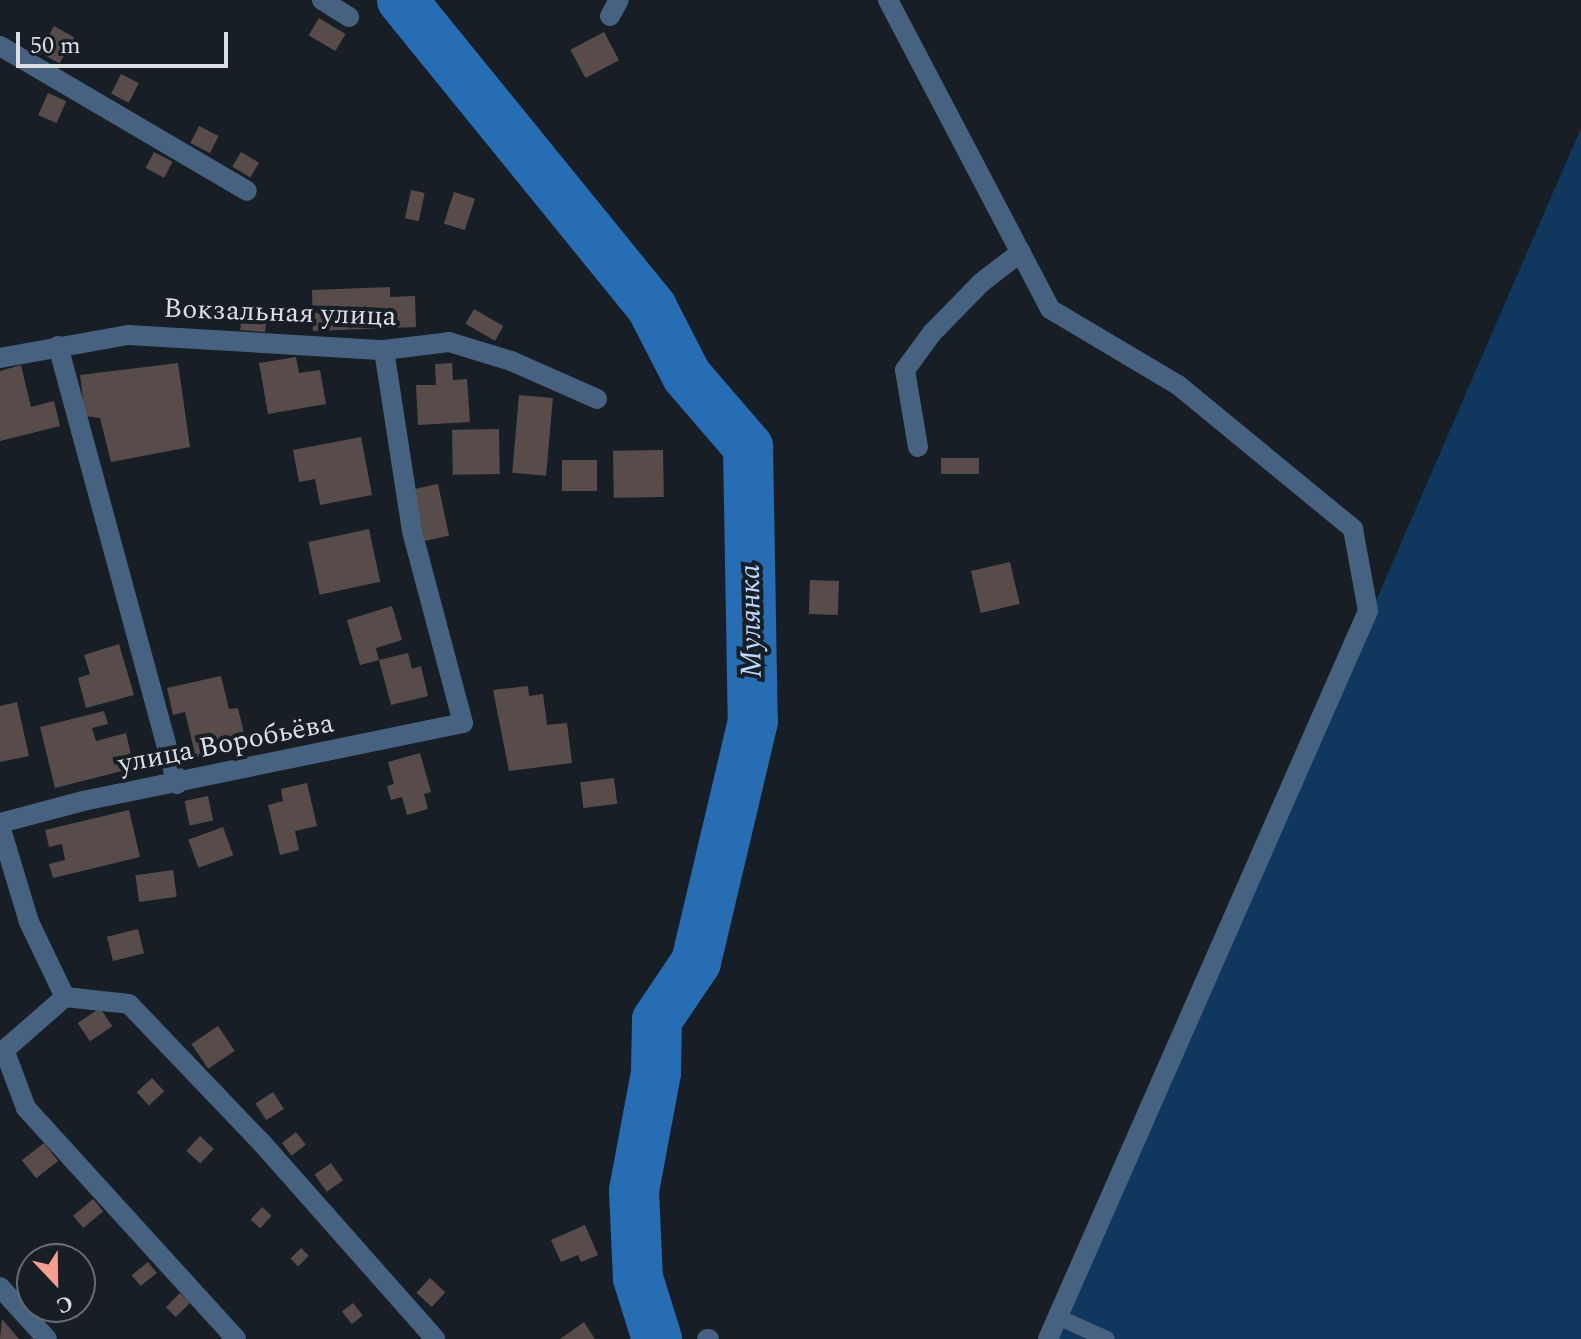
<!DOCTYPE html>
<meta charset="utf-8">
<style>
body{margin:0}
#map{position:relative;width:1581px;height:1339px;overflow:hidden;background:#181e25;font-family:Spectral,serif}
div>[style]{position:absolute}
.green>*{inset:0;background:#10375d}
.river>*{height:50px;margin:-25px;padding:0 25px;transform-origin:25px;border-radius:25px;background:#266db3}
.building>*{inset:0;background:#584c4a;transform-origin:0 0}
.service>*{height:16px;margin:-8px;padding:0 8px;transform-origin:8px;border-radius:8px;background:#466280}
.minor>*{height:20px;margin:-10px;padding:0 10px;transform-origin:10px;border-radius:10px;background:#466280}
span{translate:-50% -50%;white-space:nowrap;text-align:center;line-height:1.15;-webkit-text-stroke:8px #181e25;paint-order:stroke}
.street-label{font-size:28px;color:#dbdfe4}
.water-label{font-size:30px;color:#b7d9ff;font-style:italic}
.north{position:absolute;left:16px;top:1243px;width:80px;height:80px;box-sizing:border-box;background:#181e25;border:2px solid #666b71;border-radius:50%;rotate:158deg;font-size:22px;font-weight:700;line-height:32px;text-align:center;color:#dbdfe4}
.north::after{content:'';display:block;margin:auto;width:28px;height:36px;background:#f59d8f;clip-path:polygon(50% 0,100% 100%,50% 72%,0 100%)}
.scale{position:absolute;left:16px;top:32px;width:212px;height:36px;box-sizing:border-box;border:4px solid #dbdfe4;border-top:0;padding-left:10px;font-size:24px;line-height:28px;white-space:nowrap;color:#dbdfe4;-webkit-text-stroke:6px #181e25;paint-order:stroke}
</style>
<div id="map">
<div class="green">
<i style="clip-path:polygon(1581px 128px,1581px 1339px,1056px 1339px)"></i>
</div>
<div class="river">
<i style="left:402px;top:0;width:397px;rotate:50.9deg"></i>
<i style="left:652px;top:308px;width:76px;rotate:62.8deg"></i>
<i style="left:687px;top:376px;width:94px;rotate:49.3deg"></i>
<i style="left:748px;top:447px;width:274px;rotate:89deg"></i>
<i style="left:753px;top:721px;width:248px;rotate:103.3deg"></i>
<i style="left:696px;top:962px;width:70px;rotate:123.9deg"></i>
<i style="left:657px;top:1020px;width:53px;rotate:91.1deg"></i>
<i style="left:656px;top:1073px;width:120px;rotate:100.6deg"></i>
<i style="left:634px;top:1191px;width:87px;rotate:87.4deg"></i>
<i style="left:638px;top:1278px;width:64px;rotate:72.7deg"></i>
</div>
<div class="building">
<i style="left:319px;top:18px;width:31px;height:20px;rotate:31deg"></i>
<i style="left:54px;top:26px;width:23px;height:30px;rotate:29deg"></i>
<i style="left:604px;top:32px;width:32px;height:38px;rotate:62deg"></i>
<i style="left:121px;top:74px;width:20px;height:22px;rotate:27deg"></i>
<i style="left:48px;top:93px;width:20px;height:24px;rotate:24deg"></i>
<i style="left:199px;top:126px;width:22px;height:19px;rotate:27deg"></i>
<i style="left:154px;top:152px;width:21px;height:18px;rotate:28deg"></i>
<i style="left:241px;top:152px;width:21px;height:17px;rotate:31deg"></i>
<i style="left:411px;top:190px;width:14px;height:29px;rotate:12deg"></i>
<i style="left:454px;top:192px;width:22px;height:33px;rotate:18deg"></i>
<i style="clip-path:polygon(390px 287px,390px 297px,415px 296px,416px 327px,313px 331px,312px 290px)"></i>
<i style="left:474px;top:309px;width:34px;height:17px;rotate:30deg"></i>
<i style="left:242px;top:310px;width:25px;height:20px;rotate:5deg"></i>
<i style="clip-path:polygon(296px 357px,299px 373px,320px 370px,326px 404px,268px 414px,259px 363px)"></i>
<i style="clip-path:polygon(178px 363px,190px 447px,111px 462px,100px 418px,85px 416px,80px 375px)"></i>
<i style="clip-path:polygon(452px 363px,453px 380px,467px 379px,470px 422px,418px 425px,416px 385px,436px 385px,435px 364px)"></i>
<i style="clip-path:polygon(21px 365px,31px 407px,54px 401px,60px 426px,0 441px,0 371px)"></i>
<i style="left:519px;top:395px;width:34px;height:78px;rotate:5deg"></i>
<i style="left:499px;top:429px;width:45px;height:47px;rotate:89deg"></i>
<i style="clip-path:polygon(361px 437px,372px 495px,320px 505px,315px 479px,299px 482px,293px 450px)"></i>
<i style="left:663px;top:450px;width:47px;height:50px;rotate:89deg"></i>
<i style="left:979px;top:458px;width:16px;height:38px;rotate:90deg"></i>
<i style="left:562px;top:460px;width:35px;height:31px"></i>
<i style="left:438px;top:484px;width:53px;height:25px;rotate:78deg"></i>
<i style="left:369px;top:529px;width:54px;height:62px;rotate:78deg"></i>
<i style="left:1010px;top:562px;width:43px;height:40px;rotate:77deg"></i>
<i style="left:810px;top:580px;width:29px;height:34px;rotate:2deg"></i>
<i style="clip-path:polygon(392px 606px,402px 640px,376px 648px,379px 660px,360px 665px,347px 620px)"></i>
<i style="clip-path:polygon(119px 644px,134px 695px,86px 708px,78px 678px,90px 674px,84px 655px)"></i>
<i style="clip-path:polygon(408px 653px,412px 669px,421px 666px,428px 696px,391px 705px,379px 660px)"></i>
<i style="clip-path:polygon(221px 676px,229px 709px,238px 708px,247px 746px,196px 758px,185px 712px,173px 715px,167px 688px)"></i>
<i style="clip-path:polygon(528px 686px,529px 696px,543px 694px,547px 725px,567px 723px,572px 763px,509px 771px,493px 690px)"></i>
<i style="clip-path:polygon(17px 702px,29px 756px,0 762px,0 706px)"></i>
<i style="clip-path:polygon(104px 711px,108px 724px,92px 728px,96px 741px,126px 733px,134px 768px,55px 788px,40px 727px)"></i>
<i style="clip-path:polygon(420px 753px,431px 792px,424px 794px,428px 809px,407px 815px,402px 797px,391px 800px,387px 786px,394px 784px,388px 762px)"></i>
<i style="left:614px;top:778px;width:26px;height:34px;rotate:83deg"></i>
<i style="clip-path:polygon(307px 783px,317px 826px,295px 831px,299px 850px,280px 855px,268px 805px,283px 801px,281px 789px)"></i>
<i style="left:208px;top:796px;width:25px;height:24px;rotate:78deg"></i>
<i style="clip-path:polygon(129px 810px,140px 857px,53px 878px,49px 864px,65px 860px,62px 844px,49px 847px,45px 830px)"></i>
<i style="left:223px;top:827px;width:30px;height:37px;rotate:70deg"></i>
<i style="left:173px;top:870px;width:27px;height:38px;rotate:82deg"></i>
<i style="left:138px;top:929px;width:25px;height:32px;rotate:76deg"></i>
<i style="left:100px;top:1008px;width:22px;height:27px;rotate:56deg"></i>
<i style="left:218px;top:1026px;width:30px;height:32px;rotate:56deg"></i>
<i style="left:152px;top:1078px;width:18px;height:21px;rotate:47deg"></i>
<i style="left:273px;top:1092px;width:20px;height:21px;rotate:57deg"></i>
<i style="left:296px;top:1132px;width:16px;height:18px;rotate:52deg"></i>
<i style="left:200px;top:1136px;width:19px;height:20px;rotate:43deg"></i>
<i style="left:44px;top:1143px;width:23px;height:28px;rotate:52deg"></i>
<i style="left:331px;top:1163px;width:21px;height:20px;rotate:55deg"></i>
<i style="left:93px;top:1199px;width:16px;height:26px;rotate:50deg"></i>
<i style="left:262px;top:1207px;width:13px;height:17px;rotate:42deg"></i>
<i style="clip-path:polygon(585px 1225px,598px 1255px,581px 1262px,578px 1255px,561px 1262px,551px 1240px)"></i>
<i style="left:301px;top:1248px;width:11px;height:15px;rotate:45deg"></i>
<i style="left:148px;top:1262px;width:14px;height:21px;rotate:51deg"></i>
<i style="left:430px;top:1278px;width:21px;height:20px;rotate:43deg"></i>
<i style="left:180px;top:1293px;width:14px;height:20px;rotate:45deg"></i>
<i style="left:353px;top:1303px;width:16px;height:14px;rotate:52deg"></i>
<i style="clip-path:polygon(2px 1319px,19px 1339px,0 1339px)"></i>
<i style="clip-path:polygon(584px 1322px,595px 1339px,560px 1339px)"></i>
</div>
<div class="service">
<i style="left:1060px;top:1318px;width:51px;rotate:24.1deg"></i>
</div>
<div class="minor">
<i style="left:322px;top:0;width:32px;rotate:32deg"></i>
<i style="left:888px;top:0;width:349px;rotate:62.3deg"></i>
<i style="left:1050px;top:309px;width:149px;rotate:30.7deg"></i>
<i style="left:1178px;top:385px;width:227px;rotate:39.4deg"></i>
<i style="left:1353px;top:529px;width:83px;rotate:79.6deg"></i>
<i style="left:1368px;top:611px;width:795px;rotate:113.73deg"></i>
<i style="left:610px;top:16px;width:18px;rotate:-61deg"></i>
<i style="left:0;top:46px;width:286px;rotate:30.4deg"></i>
<i style="left:58px;top:346px;width:454px;rotate:74.8deg"></i>
<i style="left:0;top:358px;width:130px;rotate:-10.2deg"></i>
<i style="left:128px;top:335px;width:256px;rotate:3.4deg"></i>
<i style="left:384px;top:350px;width:65px;rotate:-7deg"></i>
<i style="left:449px;top:342px;width:65px;rotate:17deg"></i>
<i style="left:511px;top:361px;width:94px;rotate:23.8deg"></i>
<i style="left:918px;top:447px;width:78px;rotate:-99.6deg"></i>
<i style="left:905px;top:370px;width:46px;rotate:-53.9deg"></i>
<i style="left:932px;top:333px;width:71px;rotate:-45.6deg"></i>
<i style="left:982px;top:282px;width:49px;rotate:-37.6deg"></i>
<i style="left:0;top:823px;width:86px;rotate:-14.8deg"></i>
<i style="left:83px;top:801px;width:388px;rotate:-11.6deg"></i>
<i style="left:463px;top:723px;width:199px;rotate:-104.9deg"></i>
<i style="left:412px;top:531px;width:183px;rotate:-98.8deg"></i>
<i style="left:0;top:826px;width:100px;rotate:73.2deg"></i>
<i style="left:29px;top:922px;width:83px;rotate:64.4deg"></i>
<i style="left:65px;top:997px;width:86px;rotate:138.8deg"></i>
<i style="left:65px;top:997px;width:64px;rotate:6.2deg"></i>
<i style="left:129px;top:1004px;width:191px;rotate:46.3deg"></i>
<i style="left:261px;top:1142px;width:263px;rotate:48.5deg"></i>
<i style="left:5px;top:1052px;width:60px;rotate:69.4deg"></i>
<i style="left:26px;top:1108px;width:312px;rotate:47.7deg"></i>
<i style="left:0;top:1287px;width:70px;rotate:47.9deg"></i>
<i style="left:707px;top:1339px;width:2px"></i>
</div>
<div class="street-label">
<span style="left:280px;top:313px;rotate:2deg">Вокзальная улица</span>
<span style="left:226px;top:744px;rotate:-11deg">улица Воробьёва</span>
</div>
<div class="water-label">
<span style="left:751px;top:621px;rotate:-91deg">Мулянка</span>
</div>
<div class="north">С</div>
<div class="scale">50 m</div>
</div>
